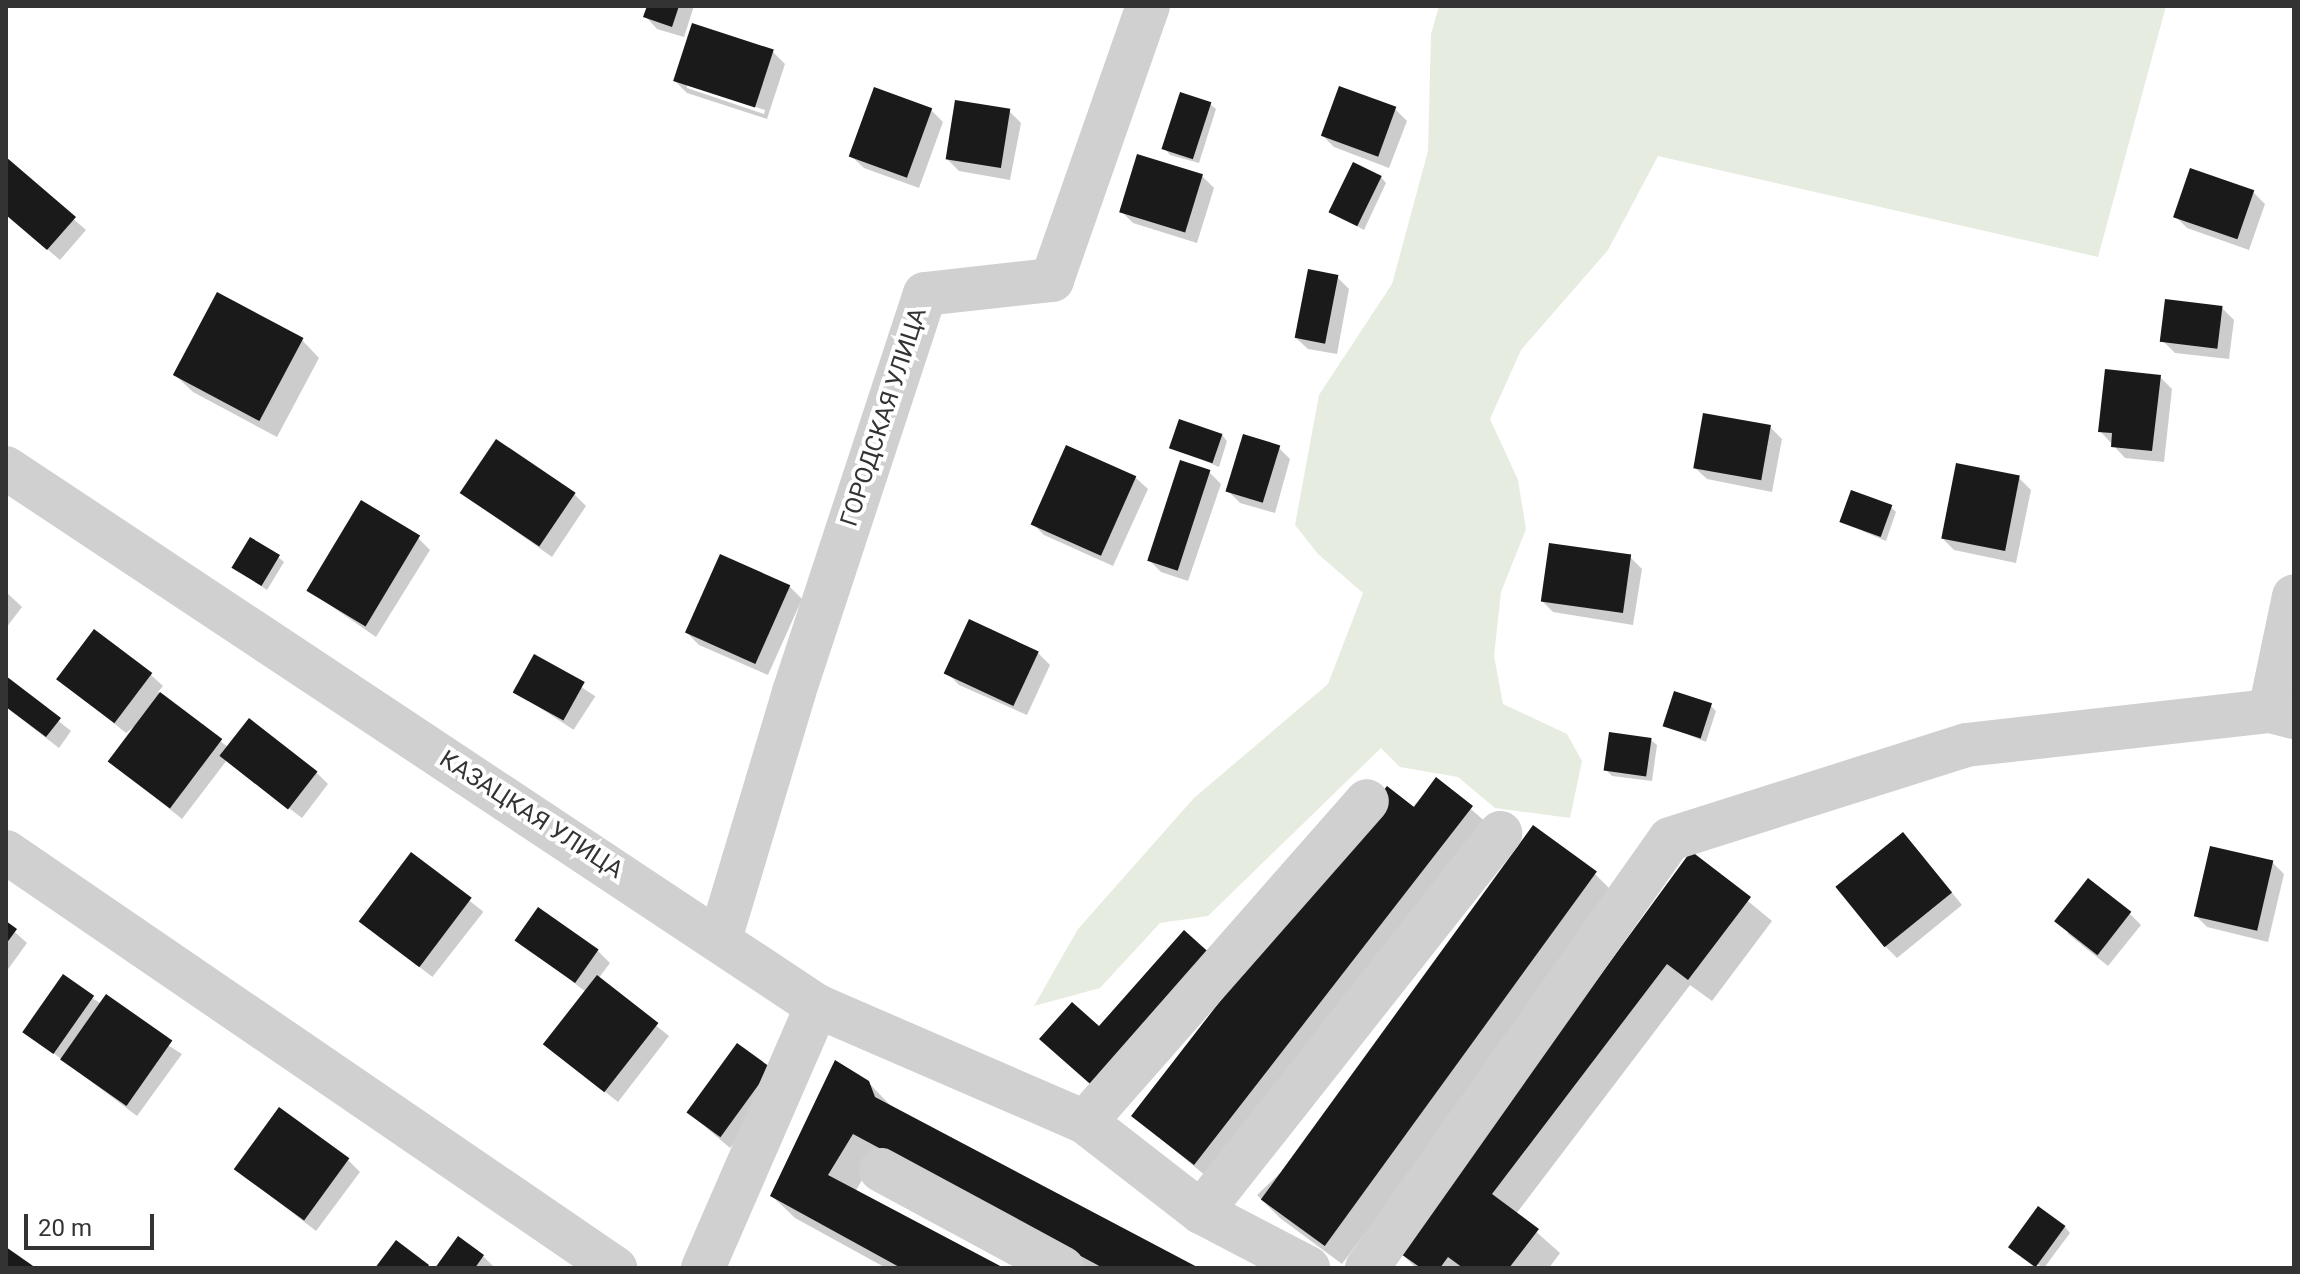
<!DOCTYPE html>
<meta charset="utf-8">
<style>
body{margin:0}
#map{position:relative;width:2300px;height:1274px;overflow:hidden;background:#fff;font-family:Roboto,sans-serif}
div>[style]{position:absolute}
.green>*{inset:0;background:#e6ecdf}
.shadow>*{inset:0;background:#0003;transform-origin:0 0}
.building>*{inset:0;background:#1a1a1a;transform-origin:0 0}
.minor>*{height:44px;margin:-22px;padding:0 22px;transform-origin:22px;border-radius:22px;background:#d0d0d0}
span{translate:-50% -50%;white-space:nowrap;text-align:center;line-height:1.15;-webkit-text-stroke:8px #fff;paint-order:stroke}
.street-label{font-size:24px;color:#333}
.frame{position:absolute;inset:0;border:8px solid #333;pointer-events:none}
.scale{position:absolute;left:24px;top:1214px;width:130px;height:36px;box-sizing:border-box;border:4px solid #333;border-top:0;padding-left:10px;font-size:24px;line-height:28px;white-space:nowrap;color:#333;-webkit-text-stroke:6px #fff;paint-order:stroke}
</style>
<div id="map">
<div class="green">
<i style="clip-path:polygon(1439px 6px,2166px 6px,2098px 257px,1658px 156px,1608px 250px,1521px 350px,1490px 419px,1518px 480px,1526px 529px,1501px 592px,1494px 656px,1503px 704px,1567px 734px,1582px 761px,1570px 818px,1495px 808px,1458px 777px,1400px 767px,1381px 748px,1208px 916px,1160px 923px,1100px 988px,1034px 1006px,1078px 929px,1194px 798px,1328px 684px,1363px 593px,1318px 554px,1295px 525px,1319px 395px,1392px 284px,1428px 151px,1431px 34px)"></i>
</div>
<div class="shadow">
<i style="clip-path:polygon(649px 6px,694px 6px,684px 37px,657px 29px,646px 17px)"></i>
<i style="clip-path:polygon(evenodd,773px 52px,785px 64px,767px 119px,687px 93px,675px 81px,773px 52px,687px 84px,765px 110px,764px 114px,687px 88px,687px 84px)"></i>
<i style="clip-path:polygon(1210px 104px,1216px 109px,1199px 163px,1170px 155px,1165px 149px)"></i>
<i style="clip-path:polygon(1395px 109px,1407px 121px,1389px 168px,1334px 147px,1322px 135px)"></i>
<i style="clip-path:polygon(931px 110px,943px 122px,919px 188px,864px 168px,852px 157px)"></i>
<i style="clip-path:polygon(1009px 111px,1021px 123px,1010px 180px,959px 171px,947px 159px)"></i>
<i style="clip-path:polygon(6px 160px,86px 230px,60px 260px,6px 214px)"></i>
<i style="clip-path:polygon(1202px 176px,1214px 188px,1197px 243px,1133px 223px,1121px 211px)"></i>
<i style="clip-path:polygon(1381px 177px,1386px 183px,1364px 230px,1330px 211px)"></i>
<i style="clip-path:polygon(2253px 192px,2265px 204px,2249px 250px,2187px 228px,2175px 216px)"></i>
<i style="clip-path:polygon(1337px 277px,1349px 289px,1337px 354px,1308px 349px,1296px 338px)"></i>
<i style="clip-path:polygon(2222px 308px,2234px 320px,2229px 359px,2175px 353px,2163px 341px)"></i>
<i style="clip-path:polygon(302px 340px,319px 358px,277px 437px,193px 392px,175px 375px)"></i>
<i style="clip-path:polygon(2160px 377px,2172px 389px,2164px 462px,2125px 458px,2100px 431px)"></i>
<i style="clip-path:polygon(1770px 427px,1782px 439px,1772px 492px,1707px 479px,1695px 468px)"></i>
<i style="clip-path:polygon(1222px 435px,1227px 441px,1219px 467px,1172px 447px)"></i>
<i style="clip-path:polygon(1278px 447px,1290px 459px,1275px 513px,1240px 503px,1228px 491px)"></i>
<i style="clip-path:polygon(1209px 472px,1221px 484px,1188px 581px,1161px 572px,1149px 560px)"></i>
<i style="clip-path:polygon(1136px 478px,1148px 489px,1113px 566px,1044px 535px,1032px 523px)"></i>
<i style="clip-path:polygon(2019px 478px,2031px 490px,2016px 563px,1954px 550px,1942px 538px)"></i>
<i style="clip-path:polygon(462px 493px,574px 494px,586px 506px,552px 557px)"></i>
<i style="clip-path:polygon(1890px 506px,1896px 512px,1886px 541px,1841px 522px)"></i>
<i style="clip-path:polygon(418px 538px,430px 550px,376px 637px,308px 590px)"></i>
<i style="clip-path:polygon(278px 557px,284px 562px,267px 590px,234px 568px)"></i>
<i style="clip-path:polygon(1630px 557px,1642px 569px,1633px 625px,1553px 612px,1541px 600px)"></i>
<i style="clip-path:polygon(790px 587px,802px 599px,768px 675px,699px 645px,687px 633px)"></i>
<i style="clip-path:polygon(6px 592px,22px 607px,6px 628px)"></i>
<i style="clip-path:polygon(970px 622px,1038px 653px,1050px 665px,1027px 715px,959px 685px,947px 673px)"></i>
<i style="left:535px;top:657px;width:72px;height:40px;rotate:33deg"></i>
<i style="clip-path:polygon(151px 675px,163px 686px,158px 692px,229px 748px,316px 772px,328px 784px,302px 818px,227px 760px,182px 819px,110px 761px,141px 721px,126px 733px,59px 679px)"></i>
<i style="clip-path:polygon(6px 679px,71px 731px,59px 748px,6px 707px)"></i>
<i style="clip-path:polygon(1710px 705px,1716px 711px,1706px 742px,1665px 725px)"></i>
<i style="clip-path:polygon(1651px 740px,1657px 745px,1652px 781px,1612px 776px,1606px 770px)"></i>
<i style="clip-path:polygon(1437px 780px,1495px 830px,1218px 1186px,1133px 1116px)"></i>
<i style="clip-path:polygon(1915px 847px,1962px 905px,1897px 958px,1885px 946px)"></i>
<i style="clip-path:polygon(1691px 854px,1772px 921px,1712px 1001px,1690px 985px,1516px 1214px,1560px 1253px,1549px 1268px,1416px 1268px,1400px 1252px)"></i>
<i style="left:411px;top:855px;width:92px;height:83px;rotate:38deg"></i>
<i style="clip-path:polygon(2272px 862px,2284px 874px,2268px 942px,2207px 927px,2195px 915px)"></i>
<i style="clip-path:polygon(1595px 874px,1618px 897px,1342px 1264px,1280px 1218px,1257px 1195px)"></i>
<i style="clip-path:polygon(539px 910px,598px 951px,610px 963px,598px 979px,669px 1036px,618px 1102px,546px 1045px,586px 992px,518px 940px)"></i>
<i style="clip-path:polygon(2129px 913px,2141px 925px,2108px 966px,2067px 933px)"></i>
<i style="clip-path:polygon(6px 924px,27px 943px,6px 972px)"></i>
<i style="clip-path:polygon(92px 998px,182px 1054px,137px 1116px,24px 1031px)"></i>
<i style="clip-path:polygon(769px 1070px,781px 1082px,730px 1148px,687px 1111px)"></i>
<i style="clip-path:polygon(868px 1082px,891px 1106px,1194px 1268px,1086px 1268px,876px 1156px,855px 1192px,999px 1268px,886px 1268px,795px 1218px,772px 1196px)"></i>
<i style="clip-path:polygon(348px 1160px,360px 1172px,316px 1231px,236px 1169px)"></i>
<i style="clip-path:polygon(2065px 1227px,2070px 1233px,2044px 1268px,2015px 1252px)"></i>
<i style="clip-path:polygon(483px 1256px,495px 1268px,437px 1268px)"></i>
</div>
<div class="building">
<i style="clip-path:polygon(647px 6px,679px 6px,672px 27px,643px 17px)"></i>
<i style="left:692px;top:23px;width:86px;height:61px;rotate:18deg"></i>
<i style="left:1339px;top:86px;width:61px;height:53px;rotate:20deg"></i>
<i style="left:874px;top:87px;width:62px;height:74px;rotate:20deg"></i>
<i style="left:1180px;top:92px;width:33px;height:60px;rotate:18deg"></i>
<i style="left:955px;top:100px;width:56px;height:60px;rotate:9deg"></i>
<i style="left:1137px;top:154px;width:69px;height:61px;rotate:17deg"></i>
<i style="clip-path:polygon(6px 157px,76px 217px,47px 250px,6px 215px)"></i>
<i style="left:1353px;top:162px;width:32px;height:56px;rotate:26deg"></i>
<i style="left:2190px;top:168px;width:68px;height:52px;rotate:19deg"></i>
<i style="left:1308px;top:269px;width:31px;height:70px;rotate:11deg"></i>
<i style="left:217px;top:292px;width:98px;height:94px;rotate:28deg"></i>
<i style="left:2165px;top:299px;width:58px;height:43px;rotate:7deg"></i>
<i style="clip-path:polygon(2105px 369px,2161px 375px,2152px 451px,2111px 447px,2112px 433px,2098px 432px)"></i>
<i style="left:1703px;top:413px;width:69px;height:56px;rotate:10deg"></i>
<i style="left:1179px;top:419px;width:46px;height:31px;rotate:19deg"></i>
<i style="left:1243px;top:434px;width:39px;height:60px;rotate:17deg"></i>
<i style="left:496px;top:439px;width:96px;height:65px;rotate:34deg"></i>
<i style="left:1066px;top:445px;width:77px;height:87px;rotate:24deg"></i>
<i style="left:1180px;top:460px;width:32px;height:106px;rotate:18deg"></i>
<i style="left:1956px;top:463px;width:65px;height:77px;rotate:11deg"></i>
<i style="left:1851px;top:490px;width:44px;height:34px;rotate:20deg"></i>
<i style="left:361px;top:500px;width:69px;height:106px;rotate:31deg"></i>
<i style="left:250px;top:537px;width:35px;height:36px;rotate:31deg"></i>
<i style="left:1549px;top:543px;width:83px;height:59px;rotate:8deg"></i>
<i style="left:720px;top:554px;width:77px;height:86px;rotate:24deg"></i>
<i style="left:969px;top:619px;width:77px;height:60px;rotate:25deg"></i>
<i style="left:94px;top:629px;width:73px;height:63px;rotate:37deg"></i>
<i style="left:534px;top:654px;width:58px;height:44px;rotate:29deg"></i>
<i style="clip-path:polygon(6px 676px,61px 718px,46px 737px,6px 707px)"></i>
<i style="left:1674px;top:691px;width:40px;height:37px;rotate:18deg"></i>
<i style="left:160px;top:692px;width:78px;height:87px;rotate:37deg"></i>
<i style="left:249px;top:718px;width:87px;height:48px;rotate:38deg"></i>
<i style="left:1609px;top:732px;width:43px;height:39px;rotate:8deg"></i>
<i style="clip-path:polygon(1436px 777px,1473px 806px,1194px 1165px,1131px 1116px,1387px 786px,1414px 807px)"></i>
<i style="left:1533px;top:825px;width:79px;height:463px;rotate:36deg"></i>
<i style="left:1903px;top:832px;width:78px;height:87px;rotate:51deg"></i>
<i style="left:2210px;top:846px;width:65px;height:72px;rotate:13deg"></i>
<i style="clip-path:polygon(1691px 851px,1751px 897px,1688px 980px,1667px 964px,1492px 1194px,1539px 1229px,1509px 1268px,1463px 1268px,1448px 1257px,1440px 1268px,1421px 1268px,1398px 1252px)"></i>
<i style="left:411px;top:852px;width:76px;height:87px;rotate:37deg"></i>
<i style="left:2088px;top:878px;width:55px;height:55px;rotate:38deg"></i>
<i style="left:538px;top:907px;width:74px;height:41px;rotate:35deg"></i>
<i style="clip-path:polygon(6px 921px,17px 929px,6px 944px)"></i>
<i style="clip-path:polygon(1184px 930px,1215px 958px,1097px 1090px,1039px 1039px,1072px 1002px,1099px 1026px)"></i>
<i style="left:63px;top:974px;width:38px;height:71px;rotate:35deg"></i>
<i style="left:597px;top:975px;width:78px;height:88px;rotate:38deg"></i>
<i style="left:106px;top:994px;width:81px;height:80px;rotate:35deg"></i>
<i style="left:737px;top:1043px;width:42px;height:86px;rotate:36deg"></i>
<i style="clip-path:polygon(835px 1060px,869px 1081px,875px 1097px,1199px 1268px,1103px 1268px,853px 1134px,828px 1175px,1004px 1268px,901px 1268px,770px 1196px)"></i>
<i style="left:279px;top:1107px;width:87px;height:77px;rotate:36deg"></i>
<i style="left:2038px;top:1206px;width:34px;height:51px;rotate:36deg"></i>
<i style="clip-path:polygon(458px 1236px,484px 1255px,475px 1268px,435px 1268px)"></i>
<i style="clip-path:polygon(396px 1240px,429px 1265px,427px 1268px,375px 1268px)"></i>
<i style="clip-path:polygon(6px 1247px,36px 1268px,6px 1268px)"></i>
</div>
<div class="minor">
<i style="left:6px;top:468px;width:973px;rotate:33.56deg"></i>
<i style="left:817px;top:1006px;width:292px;rotate:23.4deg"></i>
<i style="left:1085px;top:1122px;width:147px;rotate:37.8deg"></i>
<i style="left:1201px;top:1212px;width:121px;rotate:27.6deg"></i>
<i style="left:2270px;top:711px;width:117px;rotate:-78.2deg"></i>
<i style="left:6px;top:852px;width:738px;rotate:34.34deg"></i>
<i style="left:720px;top:939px;width:258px;rotate:-73.3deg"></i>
<i style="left:794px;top:692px;width:419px;rotate:-71.8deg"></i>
<i style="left:925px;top:294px;width:128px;rotate:-6.3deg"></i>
<i style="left:1052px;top:280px;width:290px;rotate:-70.7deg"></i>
<i style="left:1085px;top:1122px;width:427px;rotate:-48.7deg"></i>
<i style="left:881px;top:1170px;width:206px;rotate:28.4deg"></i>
<i style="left:1201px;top:1212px;width:483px;rotate:-51.7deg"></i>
<i style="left:703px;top:1268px;width:286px;rotate:-66.5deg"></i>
<i style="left:1367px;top:1268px;width:525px;rotate:-54.77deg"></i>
<i style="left:1670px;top:839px;width:311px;rotate:-17.6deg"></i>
<i style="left:1966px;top:745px;width:306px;rotate:-6.4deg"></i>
<i style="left:2270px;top:711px;width:25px;rotate:14deg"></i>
</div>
<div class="street-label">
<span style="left:884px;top:417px;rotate:-72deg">ГОРОДСКАЯ УЛИЦА</span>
<span style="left:531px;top:815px;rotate:33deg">КАЗАЦКАЯ УЛИЦА</span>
</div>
<div class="frame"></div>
<div class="scale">20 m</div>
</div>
